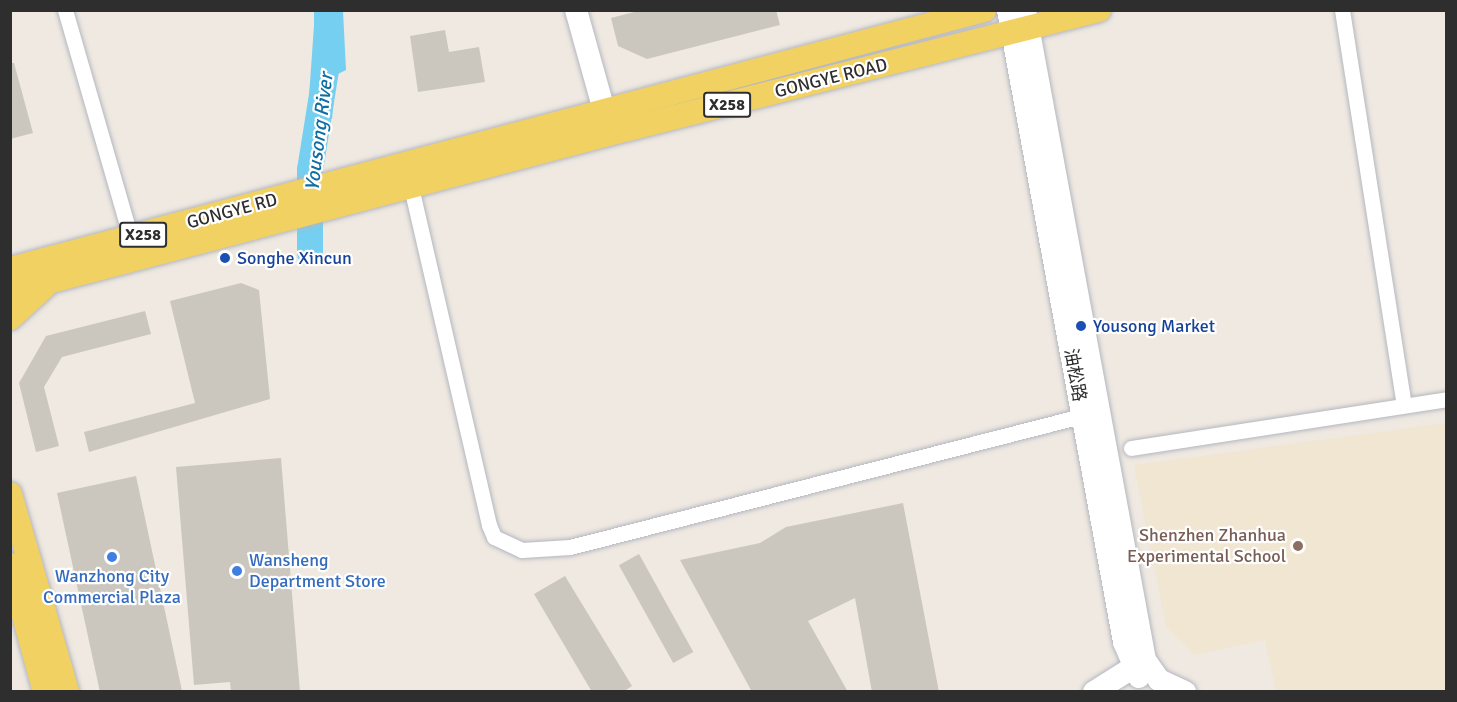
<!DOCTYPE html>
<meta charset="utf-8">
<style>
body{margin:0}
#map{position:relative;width:1457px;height:702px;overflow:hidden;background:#efe9e1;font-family:Signika,"Noto Sans SC",sans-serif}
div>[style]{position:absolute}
.education>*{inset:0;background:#f0e6d1}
.water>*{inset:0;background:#75cff0}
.river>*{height:26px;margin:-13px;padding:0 13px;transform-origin:13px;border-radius:13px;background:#75cff0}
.building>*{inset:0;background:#cbc7bf;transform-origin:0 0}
.roads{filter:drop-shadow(0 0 2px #b4b7c1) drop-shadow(0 0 2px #b4b7c1)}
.street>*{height:15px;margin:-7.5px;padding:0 7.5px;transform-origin:7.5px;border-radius:7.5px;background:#fff}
.secondary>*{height:22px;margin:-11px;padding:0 11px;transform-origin:11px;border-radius:11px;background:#fff}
.primary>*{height:24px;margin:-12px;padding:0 12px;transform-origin:12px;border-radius:12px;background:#f2d163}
.dots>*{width:16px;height:16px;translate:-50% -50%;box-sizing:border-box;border:3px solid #fff;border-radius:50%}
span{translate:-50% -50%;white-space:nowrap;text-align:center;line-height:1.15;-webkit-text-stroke:4.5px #fff;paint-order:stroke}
.shield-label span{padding:2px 4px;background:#fff;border:2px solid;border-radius:4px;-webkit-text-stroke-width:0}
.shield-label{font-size:16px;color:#2e2e2e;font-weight:700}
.street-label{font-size:18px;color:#2e2e2e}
.transit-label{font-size:18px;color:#164399}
.left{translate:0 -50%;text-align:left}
.education-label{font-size:18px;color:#785e54}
.right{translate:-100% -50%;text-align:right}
.shop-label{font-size:18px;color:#366cbe}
.water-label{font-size:20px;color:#0d6fa3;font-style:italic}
.frame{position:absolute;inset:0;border:12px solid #2e2e2e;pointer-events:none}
</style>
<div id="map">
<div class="education">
<i style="clip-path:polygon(1446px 423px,1446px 691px,1276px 691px,1265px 640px,1194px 655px,1166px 627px,1134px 465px)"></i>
</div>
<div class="water">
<i style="clip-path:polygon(315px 11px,343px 11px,346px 70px,336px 75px,332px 119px,308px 111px)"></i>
</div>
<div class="river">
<i style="left:310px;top:253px;width:83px;rotate:-90deg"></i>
<i style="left:310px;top:170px;width:107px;rotate:-80.9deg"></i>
<i style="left:327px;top:64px;width:54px;rotate:-90deg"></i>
</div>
<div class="building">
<i style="clip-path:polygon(642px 10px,776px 10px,780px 25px,647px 59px,618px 46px,611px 18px)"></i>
<i style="clip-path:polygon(445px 30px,449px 52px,479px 47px,485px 82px,418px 92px,410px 36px)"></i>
<i style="clip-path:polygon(10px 63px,14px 63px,33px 133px,10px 139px)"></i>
<i style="clip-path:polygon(241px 283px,259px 290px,270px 399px,89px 452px,84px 432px,195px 403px,170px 301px)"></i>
<i style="clip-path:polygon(145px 311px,151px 334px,62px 357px,44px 387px,59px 446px,36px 452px,19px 383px,46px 336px)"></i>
<i style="clip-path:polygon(281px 458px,300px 692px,231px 692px,230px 682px,194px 685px,176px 467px)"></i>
<i style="clip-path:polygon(136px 476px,181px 686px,182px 692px,100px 692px,57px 493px)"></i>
<i style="clip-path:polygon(903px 503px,939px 692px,872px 692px,855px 598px,808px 621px,848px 692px,752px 692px,680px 560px,760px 543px,786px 527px)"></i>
<i style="left:639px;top:554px;width:112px;height:23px;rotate:61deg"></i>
<i style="clip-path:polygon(565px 576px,632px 686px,623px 692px,592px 692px,534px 594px)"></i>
</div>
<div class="roads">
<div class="street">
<i style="left:65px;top:10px;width:237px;rotate:73.9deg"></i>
<i style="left:1342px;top:10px;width:399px;rotate:81.1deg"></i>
<i style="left:411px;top:187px;width:347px;rotate:77deg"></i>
<i style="left:489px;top:525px;width:13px;rotate:67deg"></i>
<i style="left:494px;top:537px;width:31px;rotate:25deg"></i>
<i style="left:522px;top:550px;width:48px;rotate:-3.6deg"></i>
<i style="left:570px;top:547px;width:536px;rotate:-14.37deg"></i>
<i style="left:1131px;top:448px;width:319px;rotate:-8.8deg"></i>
</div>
<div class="secondary">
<i style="left:576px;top:10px;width:104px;rotate:74.4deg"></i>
<i style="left:1008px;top:10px;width:643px;rotate:79.6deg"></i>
<i style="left:1124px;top:642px;width:38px;rotate:67deg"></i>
<i style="left:1025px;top:10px;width:661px;rotate:79.54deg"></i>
<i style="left:1145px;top:660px;width:24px;rotate:55deg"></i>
<i style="left:1159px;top:680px;width:29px;rotate:25deg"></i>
<i style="left:1094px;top:692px;width:60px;rotate:-32.1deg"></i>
</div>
<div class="primary">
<i style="left:10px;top:269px;width:1008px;rotate:-14.89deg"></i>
<i style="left:10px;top:292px;width:635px;rotate:-14.78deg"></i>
<i style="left:624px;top:130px;width:490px;rotate:-14.2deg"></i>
<i style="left:10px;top:318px;width:46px;rotate:-42.4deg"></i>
<i style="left:10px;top:494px;width:206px;rotate:73.9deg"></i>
<i style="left:10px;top:565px;width:132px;rotate:74.6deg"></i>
</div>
</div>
<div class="dots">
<i style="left:225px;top:258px;background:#1a4fb4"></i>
<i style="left:1081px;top:326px;background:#1a4fb4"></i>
<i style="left:1298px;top:546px;background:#8d6e63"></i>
<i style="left:112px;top:557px;background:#3f7fe0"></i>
<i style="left:237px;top:571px;background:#3f7fe0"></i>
</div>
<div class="shield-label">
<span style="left:727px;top:105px">X258</span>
<span style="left:143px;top:235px">X258</span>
</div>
<div class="street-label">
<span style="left:831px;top:78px;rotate:-14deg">GONGYE ROAD</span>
<span style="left:232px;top:211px;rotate:-15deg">GONGYE RD</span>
<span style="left:1075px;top:375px;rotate:80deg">油松路</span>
</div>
<div class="transit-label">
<span class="left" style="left:237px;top:258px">Songhe Xincun</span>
<span class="left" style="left:1093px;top:326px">Yousong Market</span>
</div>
<div class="education-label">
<span class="right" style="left:1286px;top:546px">Shenzhen Zhanhua<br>Experimental School</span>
</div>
<div class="shop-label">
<span class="left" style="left:249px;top:571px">Wansheng<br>Department Store</span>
<span style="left:112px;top:587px">Wanzhong City<br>Commercial Plaza</span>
</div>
<div class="water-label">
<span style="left:319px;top:132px;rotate:-83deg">Yousong River</span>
</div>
<div class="frame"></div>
</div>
